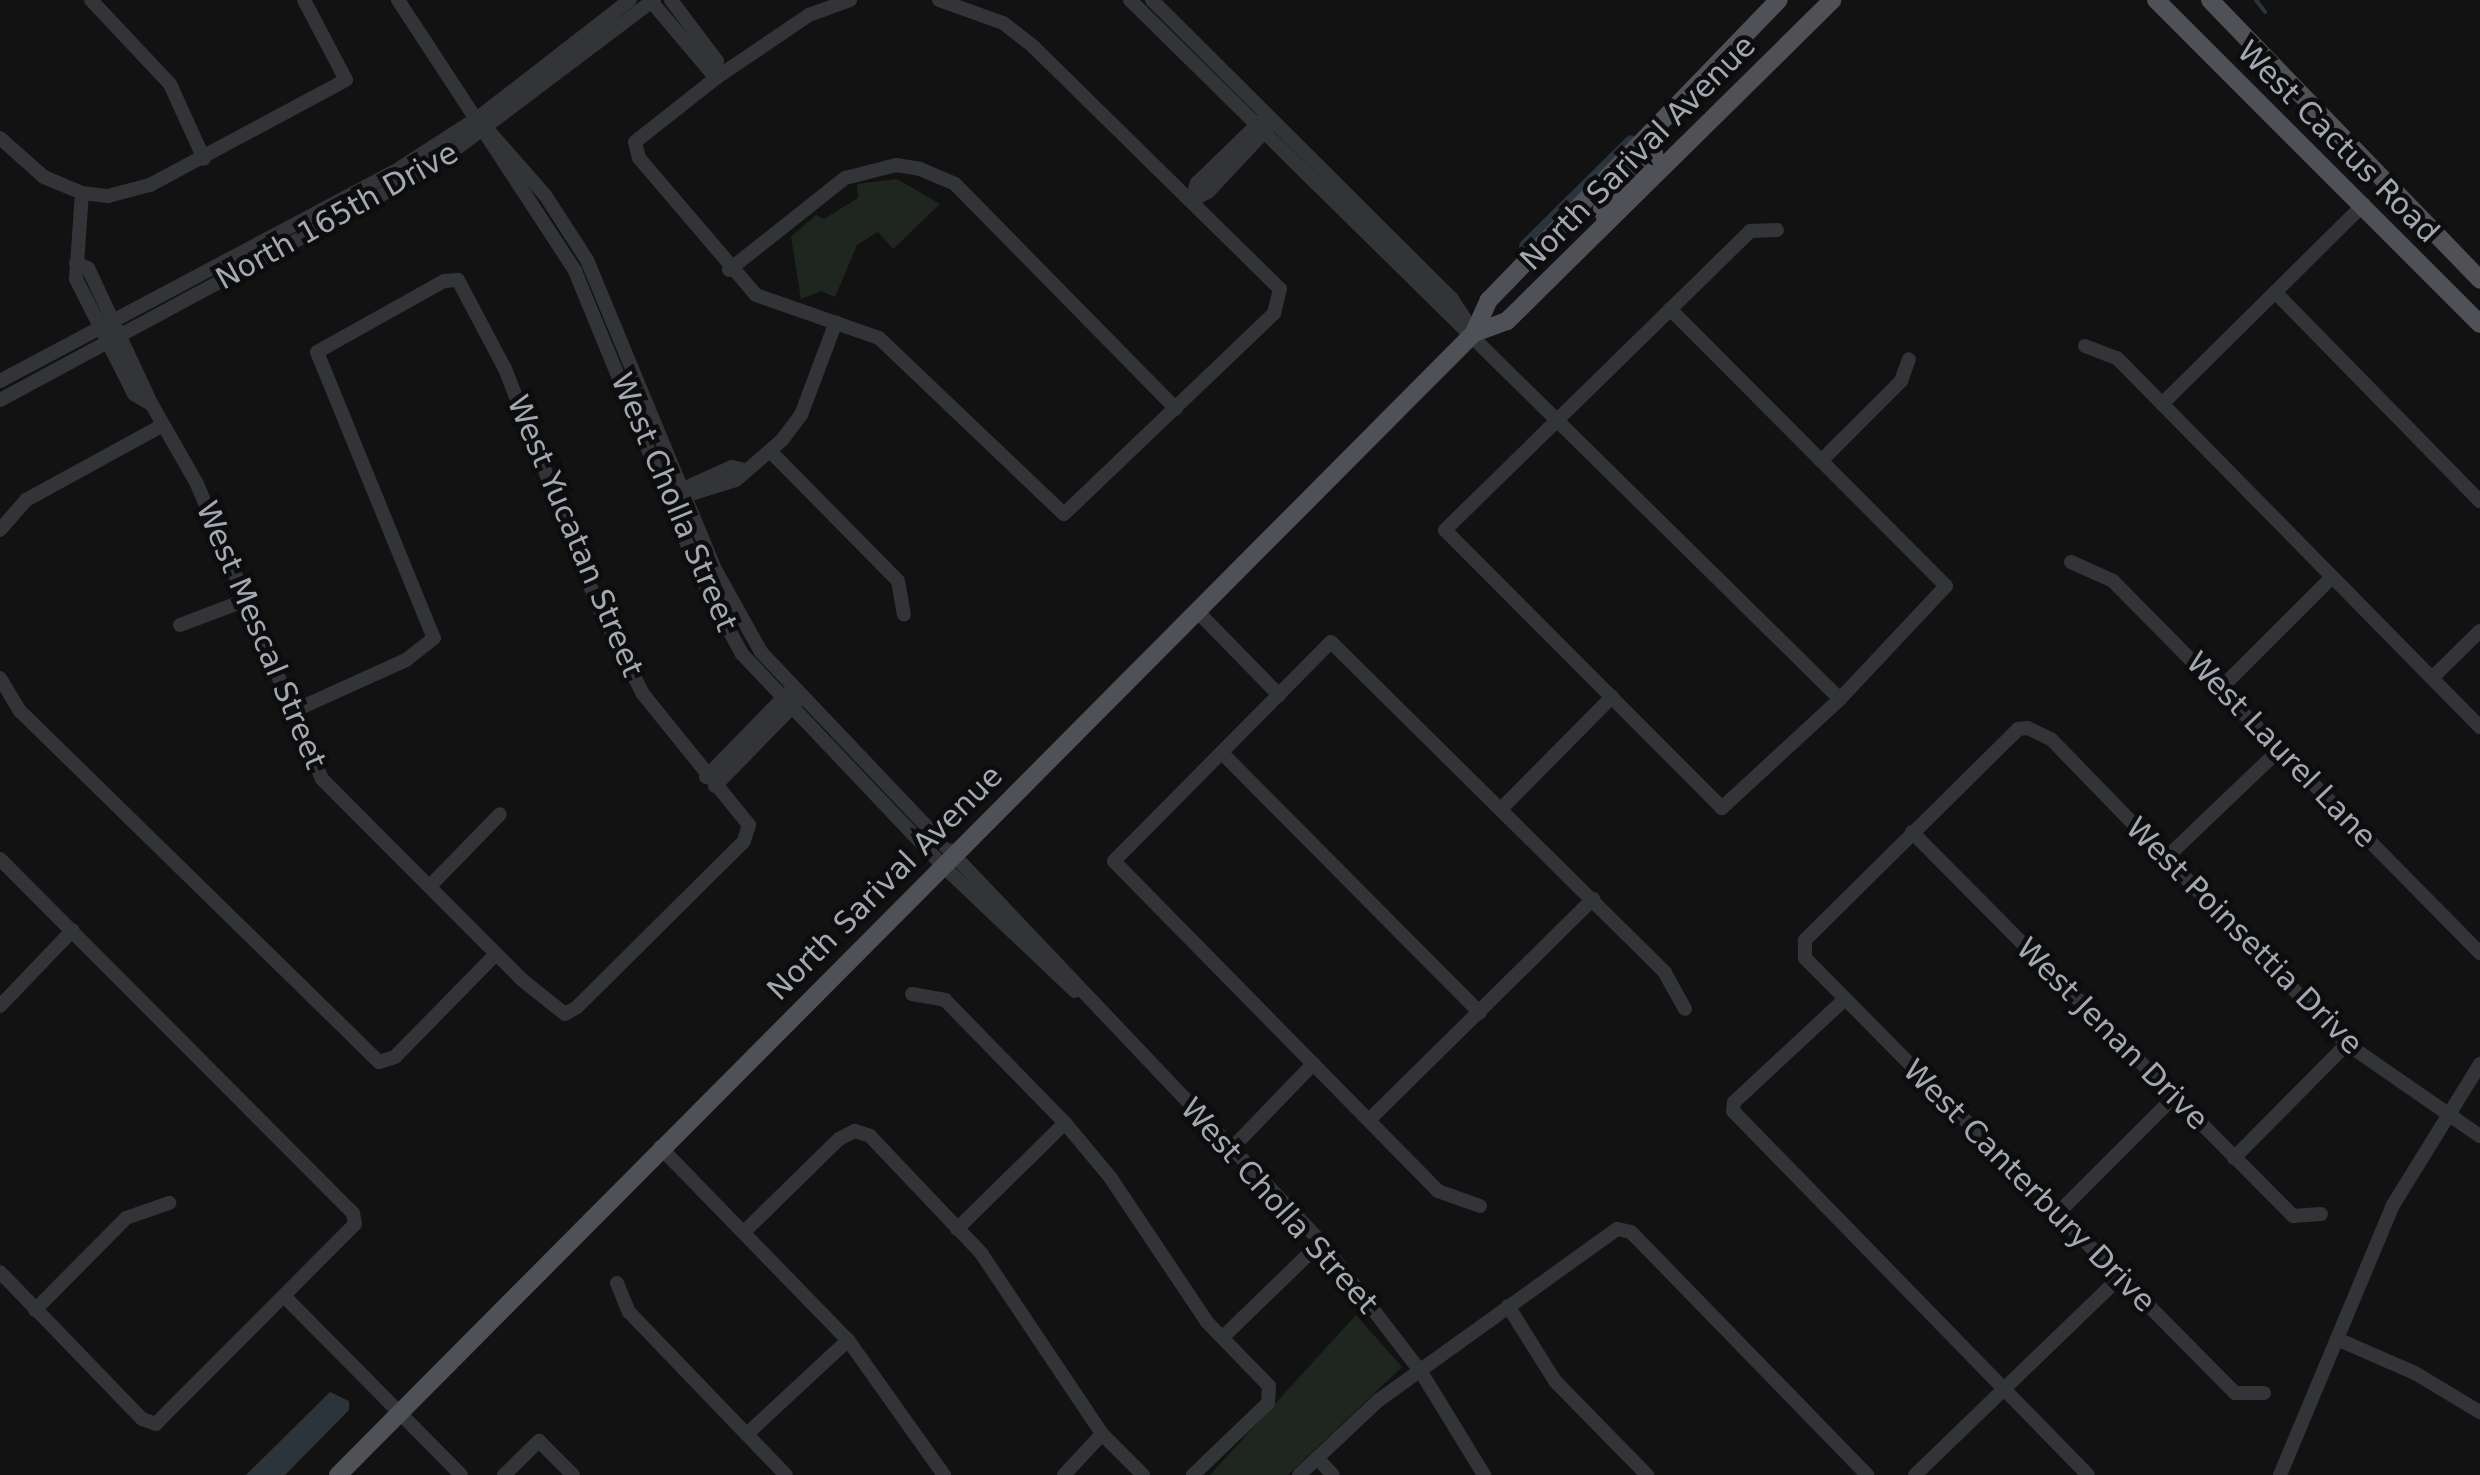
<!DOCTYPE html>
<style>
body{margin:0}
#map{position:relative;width:2480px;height:1475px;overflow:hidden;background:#121213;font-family:"DejaVu Sans",sans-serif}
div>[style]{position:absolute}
.green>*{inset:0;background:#1f2620}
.water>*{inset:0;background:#2c343b}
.stream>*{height:4px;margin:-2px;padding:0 2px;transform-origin:2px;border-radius:2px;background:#2c343b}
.canal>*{height:12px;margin:-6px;padding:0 6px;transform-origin:6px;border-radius:6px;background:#2c343b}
.minor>*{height:14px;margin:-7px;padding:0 7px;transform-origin:7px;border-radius:7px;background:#333438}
.major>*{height:18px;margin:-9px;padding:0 9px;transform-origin:9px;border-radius:9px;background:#4f5157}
span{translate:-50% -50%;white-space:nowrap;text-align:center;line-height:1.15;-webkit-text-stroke:9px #0d0d0e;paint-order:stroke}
.street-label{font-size:30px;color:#a4a8b3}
</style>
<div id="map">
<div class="green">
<i style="clip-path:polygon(897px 179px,940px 204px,893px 249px,878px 232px,857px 245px,835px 297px,821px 291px,801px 299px,791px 237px,816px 215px,824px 219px,858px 198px,857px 184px)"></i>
<i style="clip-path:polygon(1356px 1315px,1402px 1367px,1288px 1475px,1210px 1475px)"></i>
</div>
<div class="water">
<i style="clip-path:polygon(330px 1392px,349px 1401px,349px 1410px,285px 1475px,246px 1475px)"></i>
</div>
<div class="stream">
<i style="left:2256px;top:0;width:15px;rotate:53deg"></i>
</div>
<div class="canal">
<i style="left:1525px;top:246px;width:149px;rotate:-44.7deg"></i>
</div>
<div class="minor">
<i style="left:91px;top:0;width:115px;rotate:46.8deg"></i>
<i style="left:170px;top:84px;width:82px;rotate:65.6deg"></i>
<i style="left:398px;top:0;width:324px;rotate:56.8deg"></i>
<i style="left:575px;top:271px;width:334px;rotate:67.7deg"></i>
<i style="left:702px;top:580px;width:84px;rotate:61.6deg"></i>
<i style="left:742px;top:654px;width:291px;rotate:46.5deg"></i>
<i style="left:942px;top:865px;width:183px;rotate:43.5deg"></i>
<i style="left:650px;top:0;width:102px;rotate:49.8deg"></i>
<i style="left:671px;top:0;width:76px;rotate:53deg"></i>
<i style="left:717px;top:61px;width:17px;rotate:93deg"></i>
<i style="left:850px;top:0;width:44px;rotate:159.9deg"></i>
<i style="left:809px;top:15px;width:112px;rotate:145.9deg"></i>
<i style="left:716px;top:78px;width:103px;rotate:141.7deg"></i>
<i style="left:635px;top:142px;width:16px;rotate:76deg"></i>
<i style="left:639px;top:158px;width:180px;rotate:49.5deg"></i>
<i style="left:756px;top:295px;width:130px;rotate:19.3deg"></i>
<i style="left:879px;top:338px;width:255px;rotate:43.6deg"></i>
<i style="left:1064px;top:514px;width:291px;rotate:-43.7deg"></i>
<i style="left:1274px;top:313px;width:25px;rotate:-76deg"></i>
<i style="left:1280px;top:289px;width:345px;rotate:-135.5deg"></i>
<i style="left:1034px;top:47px;width:39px;rotate:-142deg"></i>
<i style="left:1003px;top:23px;width:68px;rotate:-160.2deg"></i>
<i style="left:1130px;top:0;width:996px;rotate:44.55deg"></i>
<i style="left:1152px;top:0;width:424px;rotate:44.9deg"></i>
<i style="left:1452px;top:299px;width:30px;rotate:57deg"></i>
<i style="left:488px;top:130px;width:86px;rotate:48.8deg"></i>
<i style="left:545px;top:195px;width:77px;rotate:57.1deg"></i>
<i style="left:587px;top:260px;width:337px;rotate:67.5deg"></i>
<i style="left:716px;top:571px;width:93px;rotate:60.9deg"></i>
<i style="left:761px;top:652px;width:813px;rotate:46.49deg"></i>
<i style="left:1321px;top:1242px;width:164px;rotate:52.4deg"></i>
<i style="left:1421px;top:1372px;width:121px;rotate:58.5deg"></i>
<i style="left:0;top:138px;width:59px;rotate:41.6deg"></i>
<i style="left:44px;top:177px;width:41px;rotate:22.8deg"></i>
<i style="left:82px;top:193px;width:26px;rotate:7deg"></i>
<i style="left:108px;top:196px;width:43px;rotate:-14.7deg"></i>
<i style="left:150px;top:185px;width:222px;rotate:-28.2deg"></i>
<i style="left:346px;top:80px;width:90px;rotate:-117.7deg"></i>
<i style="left:82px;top:193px;width:86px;rotate:94deg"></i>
<i style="left:76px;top:279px;width:129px;rotate:63.2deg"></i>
<i style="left:134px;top:394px;width:21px;rotate:31deg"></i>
<i style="left:1192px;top:200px;width:18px;rotate:-74deg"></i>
<i style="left:1197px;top:183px;width:88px;rotate:-44.1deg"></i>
<i style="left:1192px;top:200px;width:18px;rotate:-27deg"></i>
<i style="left:1208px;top:192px;width:86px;rotate:-46.9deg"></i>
<i style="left:76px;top:263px;width:13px;rotate:23deg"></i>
<i style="left:88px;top:268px;width:151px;rotate:65deg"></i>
<i style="left:152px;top:405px;width:91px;rotate:60.3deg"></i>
<i style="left:197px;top:484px;width:126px;rotate:67.1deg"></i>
<i style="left:246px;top:600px;width:121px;rotate:67.1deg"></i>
<i style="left:293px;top:711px;width:74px;rotate:66.9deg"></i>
<i style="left:322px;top:779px;width:282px;rotate:45.1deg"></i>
<i style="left:521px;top:979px;width:56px;rotate:38.5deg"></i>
<i style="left:565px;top:1014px;width:14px;rotate:-30deg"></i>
<i style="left:577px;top:1007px;width:235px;rotate:-44.8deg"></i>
<i style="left:744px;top:841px;width:17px;rotate:-73deg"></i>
<i style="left:749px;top:825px;width:169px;rotate:-129deg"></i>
<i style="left:643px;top:694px;width:99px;rotate:-117.1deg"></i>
<i style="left:598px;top:606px;width:255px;rotate:-111.4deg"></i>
<i style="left:505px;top:369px;width:101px;rotate:-117.8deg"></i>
<i style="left:458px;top:280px;width:14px;rotate:176deg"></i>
<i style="left:444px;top:281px;width:145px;rotate:150.8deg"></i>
<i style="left:317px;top:352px;width:309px;rotate:67.8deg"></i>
<i style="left:434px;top:638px;width:36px;rotate:142deg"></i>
<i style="left:406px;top:660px;width:124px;rotate:155.7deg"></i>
<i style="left:729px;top:270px;width:148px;rotate:-38.4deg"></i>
<i style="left:845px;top:178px;width:53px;rotate:-14.3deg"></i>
<i style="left:896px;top:165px;width:24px;rotate:9deg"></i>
<i style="left:920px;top:169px;width:38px;rotate:23deg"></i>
<i style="left:955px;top:184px;width:315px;rotate:45.5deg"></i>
<i style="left:2275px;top:292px;width:293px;rotate:45.6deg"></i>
<i style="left:1670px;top:309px;width:391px;rotate:45.1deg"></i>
<i style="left:1946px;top:586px;width:155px;rotate:133.2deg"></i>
<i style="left:1840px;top:699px;width:161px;rotate:137.3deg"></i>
<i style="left:1722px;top:808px;width:392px;rotate:-134.9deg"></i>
<i style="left:1445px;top:530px;width:427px;rotate:-44.4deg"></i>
<i style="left:1750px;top:231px;width:27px;rotate:-2deg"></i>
<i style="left:2085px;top:346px;width:34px;rotate:21deg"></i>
<i style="left:2117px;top:358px;width:518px;rotate:45.47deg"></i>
<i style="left:0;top:381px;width:453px;rotate:-28deg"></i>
<i style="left:400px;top:168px;width:94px;rotate:-32.8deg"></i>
<i style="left:479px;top:117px;width:191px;rotate:-37.8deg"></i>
<i style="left:0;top:400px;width:491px;rotate:-28.3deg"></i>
<i style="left:432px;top:167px;width:278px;rotate:-37deg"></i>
<i style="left:2162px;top:404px;width:284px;rotate:-44.7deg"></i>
<i style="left:770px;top:451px;width:182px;rotate:45.4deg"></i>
<i style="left:898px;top:581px;width:34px;rotate:80deg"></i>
<i style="left:1821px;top:461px;width:113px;rotate:-45deg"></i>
<i style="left:1901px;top:381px;width:23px;rotate:-70deg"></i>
<i style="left:686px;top:496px;width:13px;rotate:-61deg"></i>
<i style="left:692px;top:485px;width:44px;rotate:-24.2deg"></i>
<i style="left:732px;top:467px;width:12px;rotate:14deg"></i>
<i style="left:681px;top:497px;width:58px;rotate:-17.2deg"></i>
<i style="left:736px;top:480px;width:61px;rotate:-41deg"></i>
<i style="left:782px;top:440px;width:31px;rotate:-53deg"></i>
<i style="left:801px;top:415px;width:99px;rotate:-69.4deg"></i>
<i style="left:0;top:530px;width:40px;rotate:-49deg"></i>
<i style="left:26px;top:500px;width:156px;rotate:-28.7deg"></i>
<i style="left:2071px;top:562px;width:46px;rotate:24.3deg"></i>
<i style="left:2113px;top:581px;width:523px;rotate:45.39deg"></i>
<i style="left:1196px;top:610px;width:119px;rotate:45.7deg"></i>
<i style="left:180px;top:625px;width:71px;rotate:-20.7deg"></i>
<i style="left:0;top:678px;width:39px;rotate:59deg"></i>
<i style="left:20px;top:711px;width:502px;rotate:44.35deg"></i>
<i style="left:379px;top:1062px;width:17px;rotate:-17deg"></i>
<i style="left:395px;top:1057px;width:144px;rotate:-45.6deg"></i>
<i style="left:2432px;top:678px;width:67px;rotate:-44.4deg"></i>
<i style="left:2221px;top:688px;width:157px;rotate:-45deg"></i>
<i style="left:1222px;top:753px;width:366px;rotate:45.2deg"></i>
<i style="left:706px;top:777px;width:116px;rotate:-45.7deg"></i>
<i style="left:715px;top:786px;width:115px;rotate:-45.7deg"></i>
<i style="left:1501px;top:809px;width:158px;rotate:-45.3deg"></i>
<i style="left:1912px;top:832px;width:541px;rotate:45.22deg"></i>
<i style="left:2293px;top:1216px;width:28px;rotate:-4deg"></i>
<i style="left:2166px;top:858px;width:158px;rotate:-43.7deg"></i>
<i style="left:0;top:859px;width:500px;rotate:45.1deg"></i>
<i style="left:353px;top:1213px;width:11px;rotate:80deg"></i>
<i style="left:355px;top:1224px;width:282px;rotate:134.9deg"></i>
<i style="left:156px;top:1424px;width:15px;rotate:-160deg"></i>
<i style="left:142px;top:1419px;width:204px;rotate:-134deg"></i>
<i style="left:430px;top:886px;width:100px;rotate:-45.8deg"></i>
<i style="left:912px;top:994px;width:34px;rotate:10deg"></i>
<i style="left:945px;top:1000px;width:172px;rotate:45.7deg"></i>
<i style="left:1065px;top:1123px;width:70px;rotate:50.2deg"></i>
<i style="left:1110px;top:1177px;width:174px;rotate:56.2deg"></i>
<i style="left:1207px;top:1322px;width:89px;rotate:45.9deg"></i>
<i style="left:1269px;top:1386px;width:17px;rotate:93deg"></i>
<i style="left:1268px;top:1403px;width:104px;rotate:136.2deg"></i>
<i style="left:1845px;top:999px;width:151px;rotate:137.1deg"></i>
<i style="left:1734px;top:1102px;width:9px;rotate:96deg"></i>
<i style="left:1733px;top:1111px;width:508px;rotate:45.72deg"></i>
<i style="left:0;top:1006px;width:105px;rotate:-46.2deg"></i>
<i style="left:1369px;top:1120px;width:315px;rotate:-44.6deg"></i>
<i style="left:660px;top:1147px;width:269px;rotate:45.8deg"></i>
<i style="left:848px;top:1340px;width:166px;rotate:54.6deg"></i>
<i style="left:1232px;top:1148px;width:117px;rotate:-46deg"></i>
<i style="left:2234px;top:1158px;width:161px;rotate:-45.3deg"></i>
<i style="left:1480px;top:1206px;width:45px;rotate:-160.3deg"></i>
<i style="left:1438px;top:1191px;width:462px;rotate:-134.5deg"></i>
<i style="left:1114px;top:861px;width:308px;rotate:-45.3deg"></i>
<i style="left:1331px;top:642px;width:470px;rotate:44.7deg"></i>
<i style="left:1665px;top:973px;width:41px;rotate:60.9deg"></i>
<i style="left:2056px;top:1215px;width:167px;rotate:-45deg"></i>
<i style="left:957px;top:1229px;width:151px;rotate:-44.5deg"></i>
<i style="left:744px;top:1232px;width:133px;rotate:-44.4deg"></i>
<i style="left:839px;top:1139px;width:18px;rotate:-27deg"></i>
<i style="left:855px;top:1131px;width:16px;rotate:18deg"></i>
<i style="left:870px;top:1136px;width:161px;rotate:46.5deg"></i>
<i style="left:981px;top:1253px;width:218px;rotate:56.2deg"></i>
<i style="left:1102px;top:1434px;width:58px;rotate:45deg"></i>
<i style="left:617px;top:1283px;width:31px;rotate:68deg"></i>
<i style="left:629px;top:1312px;width:226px;rotate:46.1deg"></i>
<i style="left:287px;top:1299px;width:247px;rotate:45.3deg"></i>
<i style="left:1508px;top:1306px;width:89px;rotate:57.9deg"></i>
<i style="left:1555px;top:1381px;width:132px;rotate:45.6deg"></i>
<i style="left:35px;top:1310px;width:129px;rotate:-45.3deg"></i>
<i style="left:126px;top:1218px;width:46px;rotate:-19.2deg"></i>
<i style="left:1223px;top:1337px;width:136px;rotate:-44.1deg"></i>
<i style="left:2337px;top:1339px;width:85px;rotate:23.6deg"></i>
<i style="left:2415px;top:1373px;width:76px;rotate:31deg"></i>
<i style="left:2264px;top:1393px;width:29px;rotate:180deg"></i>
<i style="left:2235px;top:1393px;width:612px;rotate:-134.67deg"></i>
<i style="left:1805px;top:958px;width:18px;rotate:-90deg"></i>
<i style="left:1805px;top:940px;width:300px;rotate:-44.7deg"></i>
<i style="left:2018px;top:729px;width:10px;rotate:-6deg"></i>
<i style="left:2028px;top:728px;width:25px;rotate:26deg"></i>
<i style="left:2051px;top:739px;width:425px;rotate:45.9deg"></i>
<i style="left:2347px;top:1044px;width:162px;rotate:34.7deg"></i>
<i style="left:747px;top:1434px;width:138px;rotate:-42.9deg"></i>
<i style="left:1317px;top:1458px;width:23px;rotate:47deg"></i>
<i style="left:504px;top:1475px;width:49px;rotate:-44.2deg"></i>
<i style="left:539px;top:1441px;width:48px;rotate:45deg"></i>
<i style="left:1064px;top:1475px;width:56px;rotate:-47.2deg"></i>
<i style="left:1299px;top:1475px;width:110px;rotate:-43.2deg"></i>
<i style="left:1379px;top:1400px;width:293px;rotate:-35.7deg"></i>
<i style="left:1617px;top:1229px;width:14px;rotate:12deg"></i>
<i style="left:1631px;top:1232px;width:339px;rotate:45.8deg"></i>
<i style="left:1915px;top:1475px;width:284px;rotate:-44deg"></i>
<i style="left:2280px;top:1475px;width:293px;rotate:-67.3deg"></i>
<i style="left:2393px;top:1205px;width:166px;rotate:-58.3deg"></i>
</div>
<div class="major">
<i style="left:2156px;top:0;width:458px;rotate:45deg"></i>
<i style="left:2210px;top:0;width:389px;rotate:46deg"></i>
<i style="left:1607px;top:222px;width:14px;rotate:-111deg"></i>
<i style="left:1602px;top:209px;width:76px;rotate:-46.6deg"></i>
<i style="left:1654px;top:154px;width:18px;rotate:-119deg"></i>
<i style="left:1474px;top:333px;width:35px;rotate:-20deg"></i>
<i style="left:1507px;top:321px;width:457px;rotate:-44.6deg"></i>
<i style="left:338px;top:1475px;width:1611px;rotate:-45.15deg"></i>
<i style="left:1474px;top:333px;width:36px;rotate:-66deg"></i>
<i style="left:1489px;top:300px;width:417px;rotate:-46deg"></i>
</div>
<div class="street-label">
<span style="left:2338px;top:142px;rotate:45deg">West Cactus Road</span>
<span style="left:1638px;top:153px;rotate:-45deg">North Sarival Avenue</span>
<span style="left:337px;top:216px;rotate:-29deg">North 165th Drive</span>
<span style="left:674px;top:502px;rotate:67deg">West Cholla Street</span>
<span style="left:575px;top:536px;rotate:67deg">West Yucatan Street</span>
<span style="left:261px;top:635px;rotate:67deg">West Mescal Street</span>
<span style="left:2281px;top:750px;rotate:46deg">West Laurel Lane</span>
<span style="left:885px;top:883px;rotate:-45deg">North Sarival Avenue</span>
<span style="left:2244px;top:936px;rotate:45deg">West Poinsettia Drive</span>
<span style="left:2112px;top:1034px;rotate:45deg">West Jenan Drive</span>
<span style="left:2029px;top:1186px;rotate:45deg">West Canterbury Drive</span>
<span style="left:1279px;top:1206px;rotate:48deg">West Cholla Street</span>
</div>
</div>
